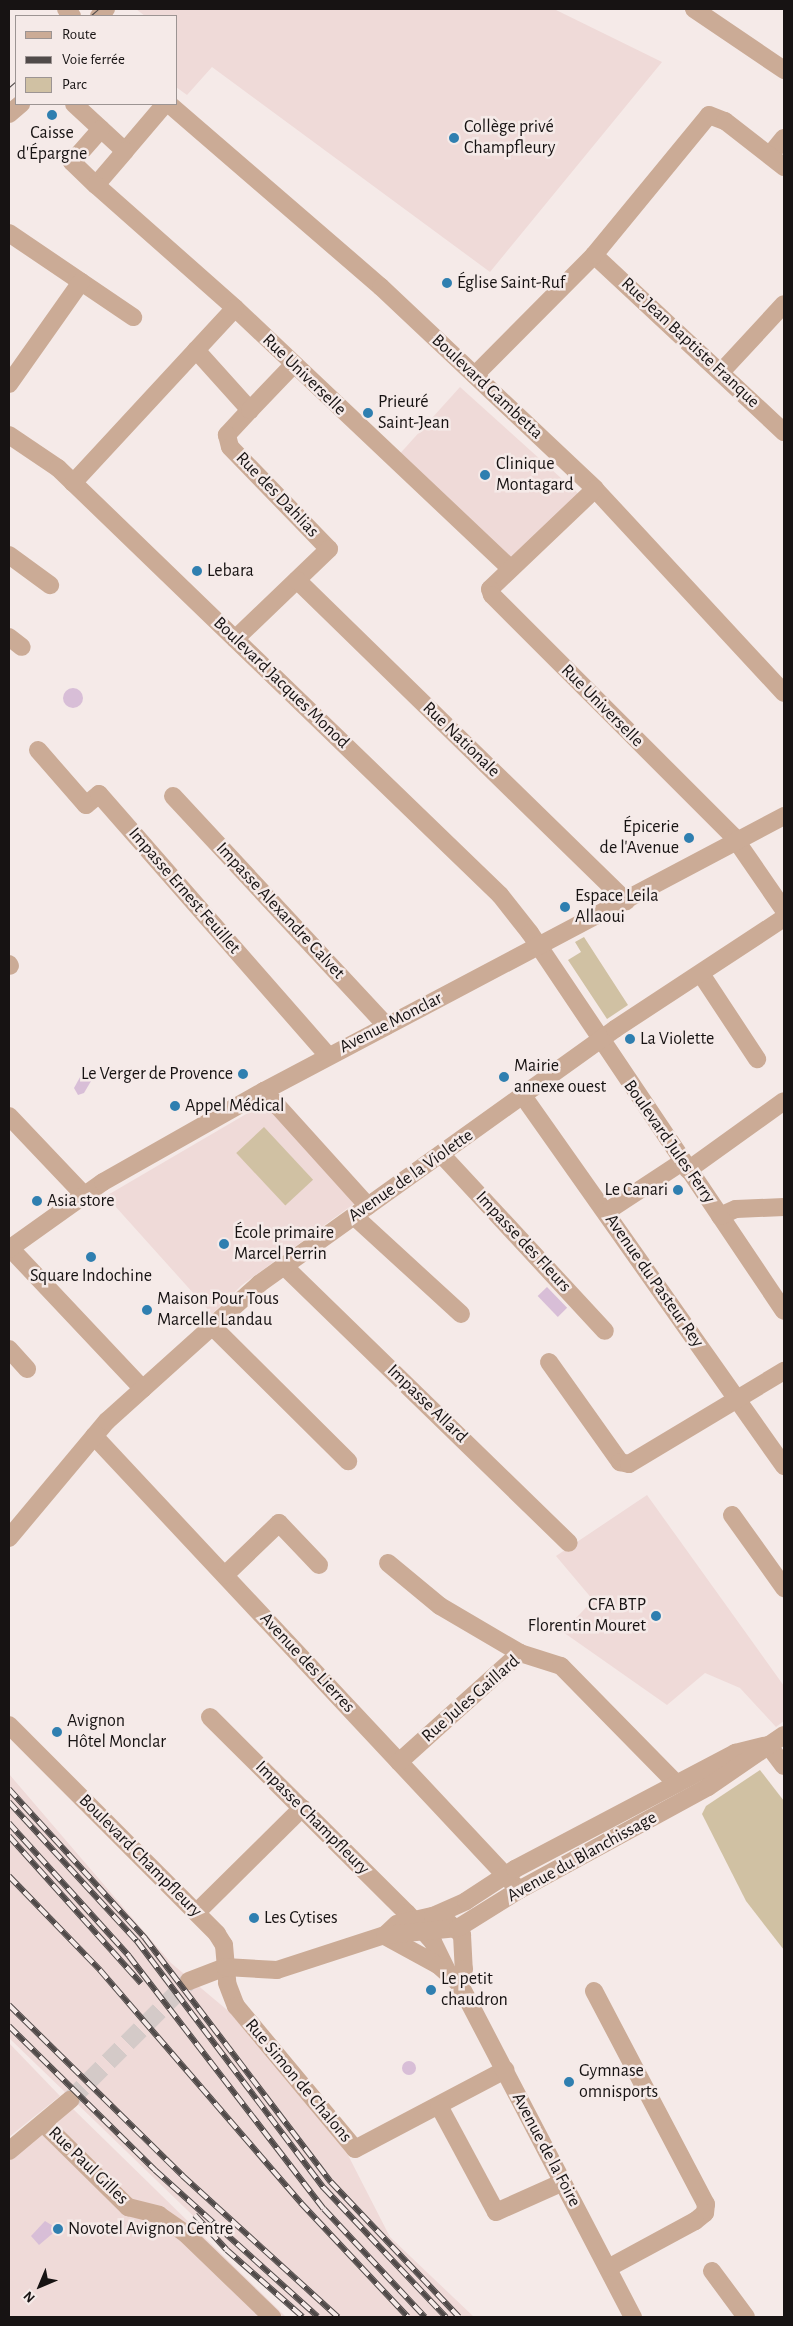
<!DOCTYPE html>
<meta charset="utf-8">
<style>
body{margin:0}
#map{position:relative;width:793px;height:2326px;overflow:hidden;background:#f5eae8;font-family:"Alegreya Sans",sans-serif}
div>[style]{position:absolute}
.built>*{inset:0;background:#efdad8;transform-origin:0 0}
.green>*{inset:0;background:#d0c1a3;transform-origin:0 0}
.water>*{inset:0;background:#d8bed7;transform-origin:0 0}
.round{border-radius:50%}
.minor-tunnel>*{height:18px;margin-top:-9px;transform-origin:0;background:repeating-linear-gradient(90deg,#d4cac8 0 18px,transparent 0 27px)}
.minor>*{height:18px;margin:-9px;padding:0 9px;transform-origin:9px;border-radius:9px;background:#cbab96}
.tram>*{height:1px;margin:-0.5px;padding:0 0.5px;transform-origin:0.5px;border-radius:0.5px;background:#504a49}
.rail>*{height:5.5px;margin-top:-2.75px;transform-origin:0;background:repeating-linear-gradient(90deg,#f5eae8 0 11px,#504a49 0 22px);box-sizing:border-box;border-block:1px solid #504a49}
.dots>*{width:14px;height:14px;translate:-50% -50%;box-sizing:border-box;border:2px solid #f5eae8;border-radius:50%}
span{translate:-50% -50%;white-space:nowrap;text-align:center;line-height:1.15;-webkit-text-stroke:5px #f5eae8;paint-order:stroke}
.poi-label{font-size:18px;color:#171313}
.left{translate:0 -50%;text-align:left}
.right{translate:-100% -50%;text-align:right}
.street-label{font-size:18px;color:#171313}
.frame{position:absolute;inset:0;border:10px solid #171313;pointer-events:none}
.legend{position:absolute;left:15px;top:15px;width:162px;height:90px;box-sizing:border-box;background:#f5eae8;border:1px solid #9c9493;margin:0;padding:6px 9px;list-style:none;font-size:15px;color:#171313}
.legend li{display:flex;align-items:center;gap:10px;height:25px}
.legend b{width:25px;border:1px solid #9c9493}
.north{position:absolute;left:15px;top:2261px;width:50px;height:50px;-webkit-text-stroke:4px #f5eae8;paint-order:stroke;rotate:225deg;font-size:14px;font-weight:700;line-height:20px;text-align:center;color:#171313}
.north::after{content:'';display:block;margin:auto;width:18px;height:22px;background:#171313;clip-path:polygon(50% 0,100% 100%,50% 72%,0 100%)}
</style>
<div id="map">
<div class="built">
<i style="clip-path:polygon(136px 9px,554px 9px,662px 62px,490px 272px,212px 67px,187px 95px,176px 87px,176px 16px,145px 16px)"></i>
<i style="left:460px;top:387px;width:159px;height:96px;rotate:42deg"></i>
<i style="clip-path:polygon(265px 1103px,355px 1203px,242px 1285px,212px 1314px,106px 1196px)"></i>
<i style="clip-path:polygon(647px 1495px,784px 1686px,784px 1721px,776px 1727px,740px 1688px,705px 1673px,667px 1705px,563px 1632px,593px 1600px,556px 1556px)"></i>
<i style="clip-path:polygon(9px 1774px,171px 1963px,293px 2065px,329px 2118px,390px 2237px,474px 2317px,298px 2317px,9px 2038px)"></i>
<i style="clip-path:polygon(9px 2043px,60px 2096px,9px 2137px)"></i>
<i style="clip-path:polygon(69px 2105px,286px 2317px,9px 2317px,9px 2161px)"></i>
</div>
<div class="green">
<i style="clip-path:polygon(584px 937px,628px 1005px,607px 1019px,568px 960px,581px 952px,575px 942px)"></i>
<i style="left:264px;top:1127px;width:72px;height:38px;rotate:47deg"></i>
<i style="clip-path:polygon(760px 1770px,784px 1801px,784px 1950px,746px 1901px,702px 1814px,706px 1806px)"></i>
</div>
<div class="water">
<i class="round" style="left:63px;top:688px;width:20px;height:20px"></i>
<i style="clip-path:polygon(84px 1070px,94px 1076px,84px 1093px,78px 1095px,74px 1088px)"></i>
<i style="left:547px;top:1287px;width:29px;height:13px;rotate:46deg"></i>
<i class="round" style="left:402px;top:2061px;width:14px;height:14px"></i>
<i style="clip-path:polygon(45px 2221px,58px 2229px,39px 2245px,31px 2236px)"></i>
</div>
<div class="minor-tunnel">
<i style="left:70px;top:2100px;width:168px;rotate:-45deg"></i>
</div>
<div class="minor">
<i style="left:66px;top:9px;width:9px;rotate:49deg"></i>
<i style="left:694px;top:9px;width:109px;rotate:34.1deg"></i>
<i style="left:99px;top:16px;width:10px;rotate:-45deg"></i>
<i style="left:74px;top:104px;width:69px;rotate:42.7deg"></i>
<i style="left:125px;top:151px;width:62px;rotate:-49.6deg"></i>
<i style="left:169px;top:104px;width:280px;rotate:40.8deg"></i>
<i style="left:381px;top:287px;width:294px;rotate:43.3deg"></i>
<i style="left:595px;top:489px;width:278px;rotate:47.2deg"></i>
<i style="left:9px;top:114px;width:16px;rotate:-40deg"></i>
<i style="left:101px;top:129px;width:44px;rotate:131.3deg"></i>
<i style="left:72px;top:162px;width:33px;rotate:44deg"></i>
<i style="left:96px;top:185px;width:45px;rotate:-49.5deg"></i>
<i style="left:770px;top:155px;width:22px;rotate:-51deg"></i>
<i style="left:96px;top:185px;width:186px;rotate:41.5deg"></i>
<i style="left:235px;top:308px;width:378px;rotate:43.4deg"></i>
<i style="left:9px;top:233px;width:150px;rotate:34.1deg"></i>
<i style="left:594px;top:255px;width:260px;rotate:43deg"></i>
<i style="left:196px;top:350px;width:81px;rotate:48deg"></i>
<i style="left:250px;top:410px;width:34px;rotate:133deg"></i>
<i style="left:227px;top:435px;width:12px;rotate:76deg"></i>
<i style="left:230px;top:447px;width:142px;rotate:45.9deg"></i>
<i style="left:329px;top:549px;width:130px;rotate:136.2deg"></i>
<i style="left:722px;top:371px;width:91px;rotate:-47.2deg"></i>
<i style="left:475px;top:375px;width:169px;rotate:-45.2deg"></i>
<i style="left:594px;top:255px;width:181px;rotate:-50.6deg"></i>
<i style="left:709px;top:115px;width:17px;rotate:21deg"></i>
<i style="left:725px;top:121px;width:75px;rotate:37.9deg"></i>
<i style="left:9px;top:384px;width:125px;rotate:-54.8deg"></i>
<i style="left:250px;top:410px;width:62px;rotate:-46.3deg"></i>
<i style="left:9px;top:435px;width:59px;rotate:34deg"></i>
<i style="left:58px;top:468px;width:615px;rotate:44.01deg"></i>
<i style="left:500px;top:895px;width:48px;rotate:51.7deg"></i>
<i style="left:530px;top:933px;width:455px;rotate:56.1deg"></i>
<i style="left:73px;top:483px;width:238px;rotate:-47.2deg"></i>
<i style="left:595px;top:489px;width:145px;rotate:136.4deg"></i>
<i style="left:490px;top:589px;width:6px;rotate:72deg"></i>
<i style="left:492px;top:595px;width:341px;rotate:45deg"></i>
<i style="left:733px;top:836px;width:90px;rotate:55.4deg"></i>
<i style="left:9px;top:555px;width:51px;rotate:36.2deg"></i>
<i style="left:297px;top:580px;width:460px;rotate:44.3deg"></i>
<i style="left:9px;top:637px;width:16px;rotate:38deg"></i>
<i style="left:38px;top:750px;width:73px;rotate:48.9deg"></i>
<i style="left:86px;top:805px;width:17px;rotate:-40deg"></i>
<i style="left:99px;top:794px;width:348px;rotate:48.8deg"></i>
<i style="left:173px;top:796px;width:314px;rotate:47.1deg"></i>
<i style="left:9px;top:964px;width:2px;rotate:63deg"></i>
<i style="left:701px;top:974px;width:102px;rotate:56.6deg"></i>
<i style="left:264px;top:1091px;width:155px;rotate:47.9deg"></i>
<i style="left:523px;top:1096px;width:453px;rotate:54.8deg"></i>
<i style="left:9px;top:1116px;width:109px;rotate:46.5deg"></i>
<i style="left:441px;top:1154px;width:241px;rotate:47.2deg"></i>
<i style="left:688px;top:1170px;width:118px;rotate:-35.7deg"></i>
<i style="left:606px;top:1212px;width:91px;rotate:-33.3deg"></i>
<i style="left:354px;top:1216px;width:145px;rotate:42.5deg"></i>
<i style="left:720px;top:1216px;width:17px;rotate:-24deg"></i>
<i style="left:736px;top:1209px;width:48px;rotate:-2.4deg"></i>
<i style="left:9px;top:1247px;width:195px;rotate:46.7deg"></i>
<i style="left:9px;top:1249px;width:115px;rotate:-35.5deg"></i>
<i style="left:103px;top:1182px;width:185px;rotate:-29.5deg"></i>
<i style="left:264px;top:1091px;width:588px;rotate:-27.87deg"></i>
<i style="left:284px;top:1266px;width:397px;rotate:44.2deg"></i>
<i style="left:212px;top:1326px;width:192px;rotate:44.8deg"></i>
<i style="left:9px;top:1349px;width:27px;rotate:48deg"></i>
<i style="left:549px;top:1362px;width:123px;rotate:54.6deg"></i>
<i style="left:620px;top:1462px;width:9px;rotate:13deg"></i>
<i style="left:629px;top:1464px;width:181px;rotate:-31deg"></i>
<i style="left:94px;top:1436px;width:622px;rotate:46.89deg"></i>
<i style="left:732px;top:1515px;width:90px;rotate:54.5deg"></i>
<i style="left:9px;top:1538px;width:153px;rotate:-50.1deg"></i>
<i style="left:107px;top:1421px;width:205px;rotate:-42deg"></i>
<i style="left:259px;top:1284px;width:438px;rotate:-35.6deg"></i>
<i style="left:615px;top:1029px;width:202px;rotate:-33.3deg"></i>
<i style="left:388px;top:1563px;width:67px;rotate:39.6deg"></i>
<i style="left:440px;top:1606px;width:93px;rotate:30.4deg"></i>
<i style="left:225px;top:1575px;width:75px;rotate:-43.9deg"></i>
<i style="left:279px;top:1523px;width:58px;rotate:46.4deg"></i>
<i style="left:210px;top:1717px;width:278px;rotate:44.9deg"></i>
<i style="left:407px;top:1913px;width:39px;rotate:48deg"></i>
<i style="left:433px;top:1942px;width:32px;rotate:64deg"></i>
<i style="left:9px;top:1725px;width:295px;rotate:45.1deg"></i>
<i style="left:217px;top:1934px;width:13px;rotate:58deg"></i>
<i style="left:224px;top:1945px;width:38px;rotate:85deg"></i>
<i style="left:227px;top:1983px;width:25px;rotate:69deg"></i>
<i style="left:236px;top:2006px;width:186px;rotate:50.2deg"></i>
<i style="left:355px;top:2149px;width:170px;rotate:-27.8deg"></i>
<i style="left:768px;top:1745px;width:26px;rotate:53deg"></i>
<i style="left:399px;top:1762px;width:163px;rotate:-42deg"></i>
<i style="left:520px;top:1653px;width:43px;rotate:17.6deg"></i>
<i style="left:561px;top:1666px;width:165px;rotate:45.5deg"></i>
<i style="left:197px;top:1912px;width:148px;rotate:-44.7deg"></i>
<i style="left:449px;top:1923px;width:18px;rotate:43deg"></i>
<i style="left:462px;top:1935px;width:34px;rotate:87deg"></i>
<i style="left:464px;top:1969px;width:15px;rotate:110deg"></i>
<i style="left:385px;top:1935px;width:16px;rotate:-43deg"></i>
<i style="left:397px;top:1924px;width:37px;rotate:-13deg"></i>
<i style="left:433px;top:1916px;width:36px;rotate:-24deg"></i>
<i style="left:466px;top:1901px;width:59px;rotate:-33.1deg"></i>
<i style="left:515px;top:1869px;width:249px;rotate:-27.8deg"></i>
<i style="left:735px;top:1753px;width:30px;rotate:-14deg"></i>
<i style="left:385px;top:1936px;width:60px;rotate:28.7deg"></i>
<i style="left:438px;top:1965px;width:28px;rotate:41deg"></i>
<i style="left:459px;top:1983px;width:377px;rotate:62.5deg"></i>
<i style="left:189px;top:1981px;width:39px;rotate:-21deg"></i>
<i style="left:225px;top:1967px;width:52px;rotate:3.3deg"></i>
<i style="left:277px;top:1970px;width:114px;rotate:-18deg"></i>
<i style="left:385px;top:1935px;width:73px;rotate:-5.5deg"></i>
<i style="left:458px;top:1928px;width:72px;rotate:-31.9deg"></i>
<i style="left:519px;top:1890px;width:215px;rotate:-28.6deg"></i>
<i style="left:708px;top:1787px;width:92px;rotate:-34.4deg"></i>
<i style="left:594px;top:1991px;width:241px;rotate:62.3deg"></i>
<i style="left:706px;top:2204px;width:9px;rotate:96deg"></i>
<i style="left:705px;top:2213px;width:13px;rotate:141deg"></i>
<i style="left:695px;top:2221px;width:99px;rotate:151.6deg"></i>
<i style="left:439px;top:2106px;width:120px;rotate:61.7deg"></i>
<i style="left:496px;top:2212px;width:73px;rotate:-24.1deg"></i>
<i style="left:43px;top:2123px;width:120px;rotate:44.7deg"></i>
<i style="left:128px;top:2207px;width:32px;rotate:14deg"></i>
<i style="left:159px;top:2215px;width:33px;rotate:35deg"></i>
<i style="left:186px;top:2234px;width:120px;rotate:44deg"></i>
<i style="left:9px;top:2151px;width:80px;rotate:-39.9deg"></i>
<i style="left:712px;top:2271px;width:57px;rotate:53.5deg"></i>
</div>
<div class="tram">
<i style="left:90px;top:16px;width:11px;rotate:-41deg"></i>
<i style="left:9px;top:87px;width:9px;rotate:-41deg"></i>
</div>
<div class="rail">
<i style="left:9px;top:1789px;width:202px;rotate:47.6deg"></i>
<i style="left:145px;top:1938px;width:307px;rotate:52.7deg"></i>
<i style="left:331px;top:2182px;width:186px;rotate:46.5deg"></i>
<i style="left:9px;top:1802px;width:189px;rotate:47.4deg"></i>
<i style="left:137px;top:1941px;width:310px;rotate:52.9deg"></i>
<i style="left:324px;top:2188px;width:178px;rotate:46.6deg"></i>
<i style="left:9px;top:1823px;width:179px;rotate:47.9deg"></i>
<i style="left:129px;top:1956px;width:319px;rotate:52.4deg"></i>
<i style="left:324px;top:2209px;width:148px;rotate:46.9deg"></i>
<i style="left:9px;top:1836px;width:198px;rotate:48.1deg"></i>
<i style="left:9px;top:1876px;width:131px;rotate:45.9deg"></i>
<i style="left:100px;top:1970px;width:308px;rotate:49.2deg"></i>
<i style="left:301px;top:2203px;width:156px;rotate:46.8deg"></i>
<i style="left:9px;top:2005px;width:244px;rotate:44.5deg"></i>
<i style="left:183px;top:2176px;width:210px;rotate:42.3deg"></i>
<i style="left:9px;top:2026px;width:205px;rotate:44.6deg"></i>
<i style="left:155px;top:2170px;width:219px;rotate:42deg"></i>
<i style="left:195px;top:2215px;width:47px;rotate:47.6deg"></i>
<i style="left:227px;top:2250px;width:101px;rotate:41.4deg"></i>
</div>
<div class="dots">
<i style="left:52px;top:115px;background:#2f7fb0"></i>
<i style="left:454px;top:138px;background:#2f7fb0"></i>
<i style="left:447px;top:283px;background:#2f7fb0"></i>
<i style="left:368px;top:413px;background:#2f7fb0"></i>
<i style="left:485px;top:475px;background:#2f7fb0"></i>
<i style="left:197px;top:571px;background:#2f7fb0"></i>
<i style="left:689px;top:838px;background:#2f7fb0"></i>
<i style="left:565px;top:907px;background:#2f7fb0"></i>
<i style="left:630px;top:1039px;background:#2f7fb0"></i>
<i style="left:243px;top:1074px;background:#2f7fb0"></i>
<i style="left:504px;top:1077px;background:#2f7fb0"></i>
<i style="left:175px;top:1106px;background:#2f7fb0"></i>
<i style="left:678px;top:1190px;background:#2f7fb0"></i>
<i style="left:37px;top:1201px;background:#2f7fb0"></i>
<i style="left:224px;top:1244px;background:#2f7fb0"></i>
<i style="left:91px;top:1257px;background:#2f7fb0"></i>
<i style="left:147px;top:1310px;background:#2f7fb0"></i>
<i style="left:656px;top:1616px;background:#2f7fb0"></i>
<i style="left:57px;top:1732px;background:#2f7fb0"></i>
<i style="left:254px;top:1918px;background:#2f7fb0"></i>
<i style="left:431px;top:1990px;background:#2f7fb0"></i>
<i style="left:569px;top:2082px;background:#2f7fb0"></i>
<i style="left:58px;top:2229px;background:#2f7fb0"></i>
</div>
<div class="poi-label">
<span class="left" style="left:464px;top:138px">Collège privé<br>Champfleury</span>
<span style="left:52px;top:144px">Caisse<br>d'Épargne</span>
<span class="left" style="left:457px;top:283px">Église Saint-Ruf</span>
<span class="left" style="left:378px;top:413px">Prieuré<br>Saint-Jean</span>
<span class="left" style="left:496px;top:475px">Clinique<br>Montagard</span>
<span class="left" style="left:207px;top:571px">Lebara</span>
<span class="right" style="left:679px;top:838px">Épicerie<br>de l'Avenue</span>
<span class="left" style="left:575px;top:907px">Espace Leila<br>Allaoui</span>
<span class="left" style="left:640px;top:1039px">La Violette</span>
<span class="left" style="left:514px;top:1077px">Mairie<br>annexe ouest</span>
<span class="right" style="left:233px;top:1074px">Le Verger de Provence</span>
<span class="left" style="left:185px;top:1106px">Appel Médical</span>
<span class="right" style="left:668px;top:1190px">Le Canari</span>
<span class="left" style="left:47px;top:1201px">Asia store</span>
<span class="left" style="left:234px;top:1244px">École primaire<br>Marcel Perrin</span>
<span style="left:91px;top:1276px">Square Indochine</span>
<span class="left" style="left:157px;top:1310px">Maison Pour Tous<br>Marcelle Landau</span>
<span class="right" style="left:646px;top:1616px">CFA BTP<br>Florentin Mouret</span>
<span class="left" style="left:67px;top:1732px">Avignon<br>Hôtel Monclar</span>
<span class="left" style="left:264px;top:1918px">Les Cytises</span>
<span class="left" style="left:441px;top:1990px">Le petit<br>chaudron</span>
<span class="left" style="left:579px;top:2082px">Gymnase<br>omnisports</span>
<span class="left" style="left:68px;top:2229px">Novotel Avignon Centre</span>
</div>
<div class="street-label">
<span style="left:690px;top:343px;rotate:43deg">Rue Jean Baptiste Franque</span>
<span style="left:304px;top:375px;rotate:44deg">Rue Universelle</span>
<span style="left:487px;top:387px;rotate:43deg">Boulevard Gambetta</span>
<span style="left:277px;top:495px;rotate:46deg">Rue des Dahlias</span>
<span style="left:281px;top:683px;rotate:44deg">Boulevard Jacques Monod</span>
<span style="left:602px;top:706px;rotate:45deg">Rue Universelle</span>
<span style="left:461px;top:740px;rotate:44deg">Rue Nationale</span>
<span style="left:184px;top:891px;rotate:49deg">Impasse Ernest Feuillet</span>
<span style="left:280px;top:911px;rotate:47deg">Impasse Alexandre Calvet</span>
<span style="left:391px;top:1023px;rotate:-27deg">Avenue Monclar</span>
<span style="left:669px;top:1142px;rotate:55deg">Boulevard Jules Ferry</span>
<span style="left:411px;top:1176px;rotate:-35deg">Avenue de la Violette</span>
<span style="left:523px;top:1242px;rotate:47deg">Impasse des Fleurs</span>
<span style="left:654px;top:1281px;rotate:55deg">Avenue du Pasteur Rey</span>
<span style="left:427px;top:1404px;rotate:44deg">Impasse Allard</span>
<span style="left:307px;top:1663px;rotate:47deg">Avenue des Lierres</span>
<span style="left:471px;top:1699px;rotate:-41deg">Rue Jules Gaillard</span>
<span style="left:312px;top:1818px;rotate:45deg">Impasse Champfleury</span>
<span style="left:140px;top:1856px;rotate:45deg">Boulevard Champfleury</span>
<span style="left:582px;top:1857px;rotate:-29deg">Avenue du Blanchissage</span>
<span style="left:298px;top:2081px;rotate:50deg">Rue Simon de Chalons</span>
<span style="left:546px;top:2150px;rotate:62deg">Avenue de la Foire</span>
<span style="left:88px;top:2166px;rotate:44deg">Rue Paul Gilles</span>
</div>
<div class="frame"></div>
<ul class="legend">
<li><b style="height:6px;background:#cbab96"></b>Route</li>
<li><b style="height:6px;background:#504a49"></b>Voie ferrée</li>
<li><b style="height:14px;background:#d0c1a3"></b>Parc</li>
</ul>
<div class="north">N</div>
</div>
